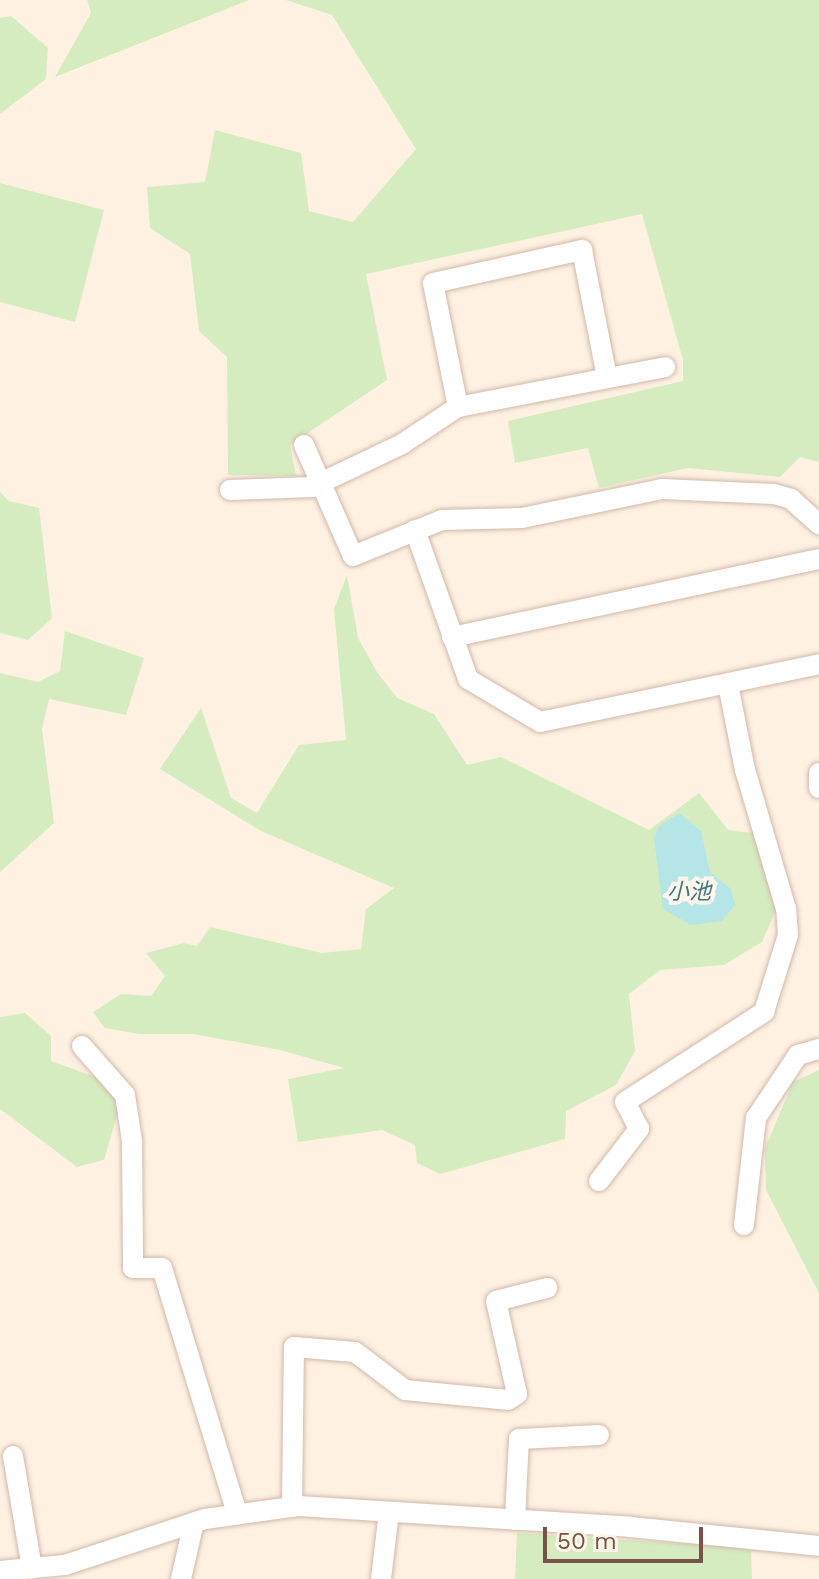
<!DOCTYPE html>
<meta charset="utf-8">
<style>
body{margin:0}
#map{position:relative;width:819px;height:1579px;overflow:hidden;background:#fef1e2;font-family:"Work Sans","Noto Sans JP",sans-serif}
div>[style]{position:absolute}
.green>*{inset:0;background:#d5ecc0}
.water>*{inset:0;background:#b6e5e8}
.roads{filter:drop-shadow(0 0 2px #d1b9ab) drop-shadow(0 0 2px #d1b9ab)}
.street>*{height:20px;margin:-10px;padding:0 10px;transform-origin:10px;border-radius:10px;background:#fff}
span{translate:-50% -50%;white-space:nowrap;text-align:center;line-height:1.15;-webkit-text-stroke:8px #fff5ea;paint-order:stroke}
.water-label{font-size:22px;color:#3a777e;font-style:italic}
.scale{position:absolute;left:543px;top:1527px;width:160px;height:36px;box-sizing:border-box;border:4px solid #775447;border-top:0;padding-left:10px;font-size:24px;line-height:28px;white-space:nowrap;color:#775447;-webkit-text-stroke:6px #fff5ea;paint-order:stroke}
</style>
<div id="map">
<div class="green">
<i style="clip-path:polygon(87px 0,249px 0,55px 77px,91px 13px)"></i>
<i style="clip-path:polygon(286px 0,819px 0,819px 462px,800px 457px,780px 477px,688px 468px,599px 488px,588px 448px,515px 463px,508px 421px,683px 381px,683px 360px,642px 214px,366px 274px,387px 380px,290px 445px,296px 476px,228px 475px,227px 357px,199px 331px,190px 254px,150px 228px,147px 187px,205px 182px,215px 130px,301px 153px,309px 211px,353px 222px,416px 149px,332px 15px)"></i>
<i style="clip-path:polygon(11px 16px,48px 48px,46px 79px,0 114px,0 18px)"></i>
<i style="clip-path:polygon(0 183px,104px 210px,75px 322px,0 302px)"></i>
<i style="clip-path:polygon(0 492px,9px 501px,39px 508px,52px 618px,28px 640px,0 633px)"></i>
<i style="clip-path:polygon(347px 575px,358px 638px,377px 672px,397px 698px,434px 714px,467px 765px,501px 757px,649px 830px,699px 793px,728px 830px,753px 833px,776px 910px,762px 942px,724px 965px,660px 970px,629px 994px,635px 1051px,616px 1085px,566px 1111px,565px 1139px,440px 1174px,417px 1163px,415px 1145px,382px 1130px,298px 1142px,288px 1079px,344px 1068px,280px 1050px,193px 1034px,139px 1034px,105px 1028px,93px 1012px,121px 994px,151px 996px,165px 976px,146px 953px,184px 943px,197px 946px,210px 927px,322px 953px,361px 949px,366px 909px,394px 888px,261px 831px,160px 769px,201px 708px,231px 798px,257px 813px,299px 745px,346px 740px,334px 609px)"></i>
<i style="clip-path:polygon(65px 631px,144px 658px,126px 715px,49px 699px,42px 729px,54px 823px,0 872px,0 673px,38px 682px,60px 671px)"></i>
<i style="clip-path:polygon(25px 1013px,51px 1036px,51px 1061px,96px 1077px,120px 1105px,104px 1160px,77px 1167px,0 1109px,0 1017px)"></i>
<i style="clip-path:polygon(819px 1070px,819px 1293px,766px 1190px,765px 1148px,793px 1082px)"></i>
<i style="clip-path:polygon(517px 1533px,751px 1548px,752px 1579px,515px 1579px)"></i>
</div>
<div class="water">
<i style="clip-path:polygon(679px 813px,701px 831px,710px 872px,731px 889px,735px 905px,722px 921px,691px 925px,663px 909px,654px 839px,658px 827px)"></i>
</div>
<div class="roads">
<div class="street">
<i style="left:458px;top:407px;width:126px;rotate:-101.4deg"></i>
<i style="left:433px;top:283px;width:153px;rotate:-12.5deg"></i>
<i style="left:582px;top:250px;width:129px;rotate:78.9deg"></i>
<i style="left:304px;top:445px;width:121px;rotate:66.2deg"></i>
<i style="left:353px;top:556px;width:96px;rotate:-22deg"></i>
<i style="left:442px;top:520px;width:80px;rotate:-1.4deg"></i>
<i style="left:522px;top:518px;width:143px;rotate:-11.7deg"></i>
<i style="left:662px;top:489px;width:112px;rotate:2.6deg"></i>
<i style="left:774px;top:494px;width:18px;rotate:16deg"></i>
<i style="left:791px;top:499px;width:38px;rotate:42deg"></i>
<i style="left:230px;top:490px;width:82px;rotate:-2.1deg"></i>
<i style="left:312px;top:487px;width:100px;rotate:-25.5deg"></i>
<i style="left:402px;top:444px;width:67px;rotate:-33.5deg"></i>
<i style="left:458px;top:407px;width:211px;rotate:-10.9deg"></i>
<i style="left:415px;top:530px;width:158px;rotate:70.4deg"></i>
<i style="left:468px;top:679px;width:84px;rotate:30.8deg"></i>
<i style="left:540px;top:722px;width:285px;rotate:-11.7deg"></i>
<i style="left:452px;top:637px;width:375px;rotate:-12deg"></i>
<i style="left:819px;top:773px;width:15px;rotate:90deg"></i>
<i style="left:82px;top:1046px;width:65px;rotate:48.7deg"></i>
<i style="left:125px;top:1095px;width:47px;rotate:81.3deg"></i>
<i style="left:132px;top:1141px;width:127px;rotate:89.5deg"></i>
<i style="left:133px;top:1268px;width:29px"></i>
<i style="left:162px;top:1268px;width:257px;rotate:73deg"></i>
<i style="left:599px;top:1181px;width:66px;rotate:-52.4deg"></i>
<i style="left:639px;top:1129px;width:30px;rotate:-117deg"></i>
<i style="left:625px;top:1102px;width:166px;rotate:-32.9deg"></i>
<i style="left:764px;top:1012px;width:81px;rotate:-72.7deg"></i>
<i style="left:788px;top:935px;width:26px;rotate:-94deg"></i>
<i style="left:786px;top:909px;width:145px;rotate:-106.4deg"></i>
<i style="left:745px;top:770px;width:88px;rotate:-101.2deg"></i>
<i style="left:744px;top:1225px;width:108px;rotate:-83.6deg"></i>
<i style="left:756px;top:1118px;width:76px;rotate:-56.3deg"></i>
<i style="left:798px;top:1055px;width:22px;rotate:-16deg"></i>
<i style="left:13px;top:1456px;width:114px;rotate:80.4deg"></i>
<i style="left:292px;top:1507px;width:160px;rotate:-89.3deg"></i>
<i style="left:294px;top:1347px;width:61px;rotate:4.7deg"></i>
<i style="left:355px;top:1352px;width:63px;rotate:37.2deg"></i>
<i style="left:405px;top:1390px;width:103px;rotate:5.5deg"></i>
<i style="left:508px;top:1400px;width:11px;rotate:-34deg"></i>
<i style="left:517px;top:1394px;width:95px;rotate:-102.7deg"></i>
<i style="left:496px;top:1301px;width:53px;rotate:-14.3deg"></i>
<i style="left:515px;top:1520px;width:81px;rotate:-87.2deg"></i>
<i style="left:519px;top:1439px;width:80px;rotate:-2.9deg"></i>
<i style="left:0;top:1571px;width:65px;rotate:-5.3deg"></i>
<i style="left:65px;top:1565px;width:147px;rotate:-18.2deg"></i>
<i style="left:205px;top:1519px;width:95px;rotate:-7.9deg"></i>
<i style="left:299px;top:1506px;width:332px;rotate:3.6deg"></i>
<i style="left:630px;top:1527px;width:190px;rotate:5.7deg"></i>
<i style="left:181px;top:1579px;width:58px;rotate:-77.2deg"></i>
<i style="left:381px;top:1579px;width:67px;rotate:-83.2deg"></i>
</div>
</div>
<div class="water-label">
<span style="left:689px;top:892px">小池</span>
</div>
<div class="scale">50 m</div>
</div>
